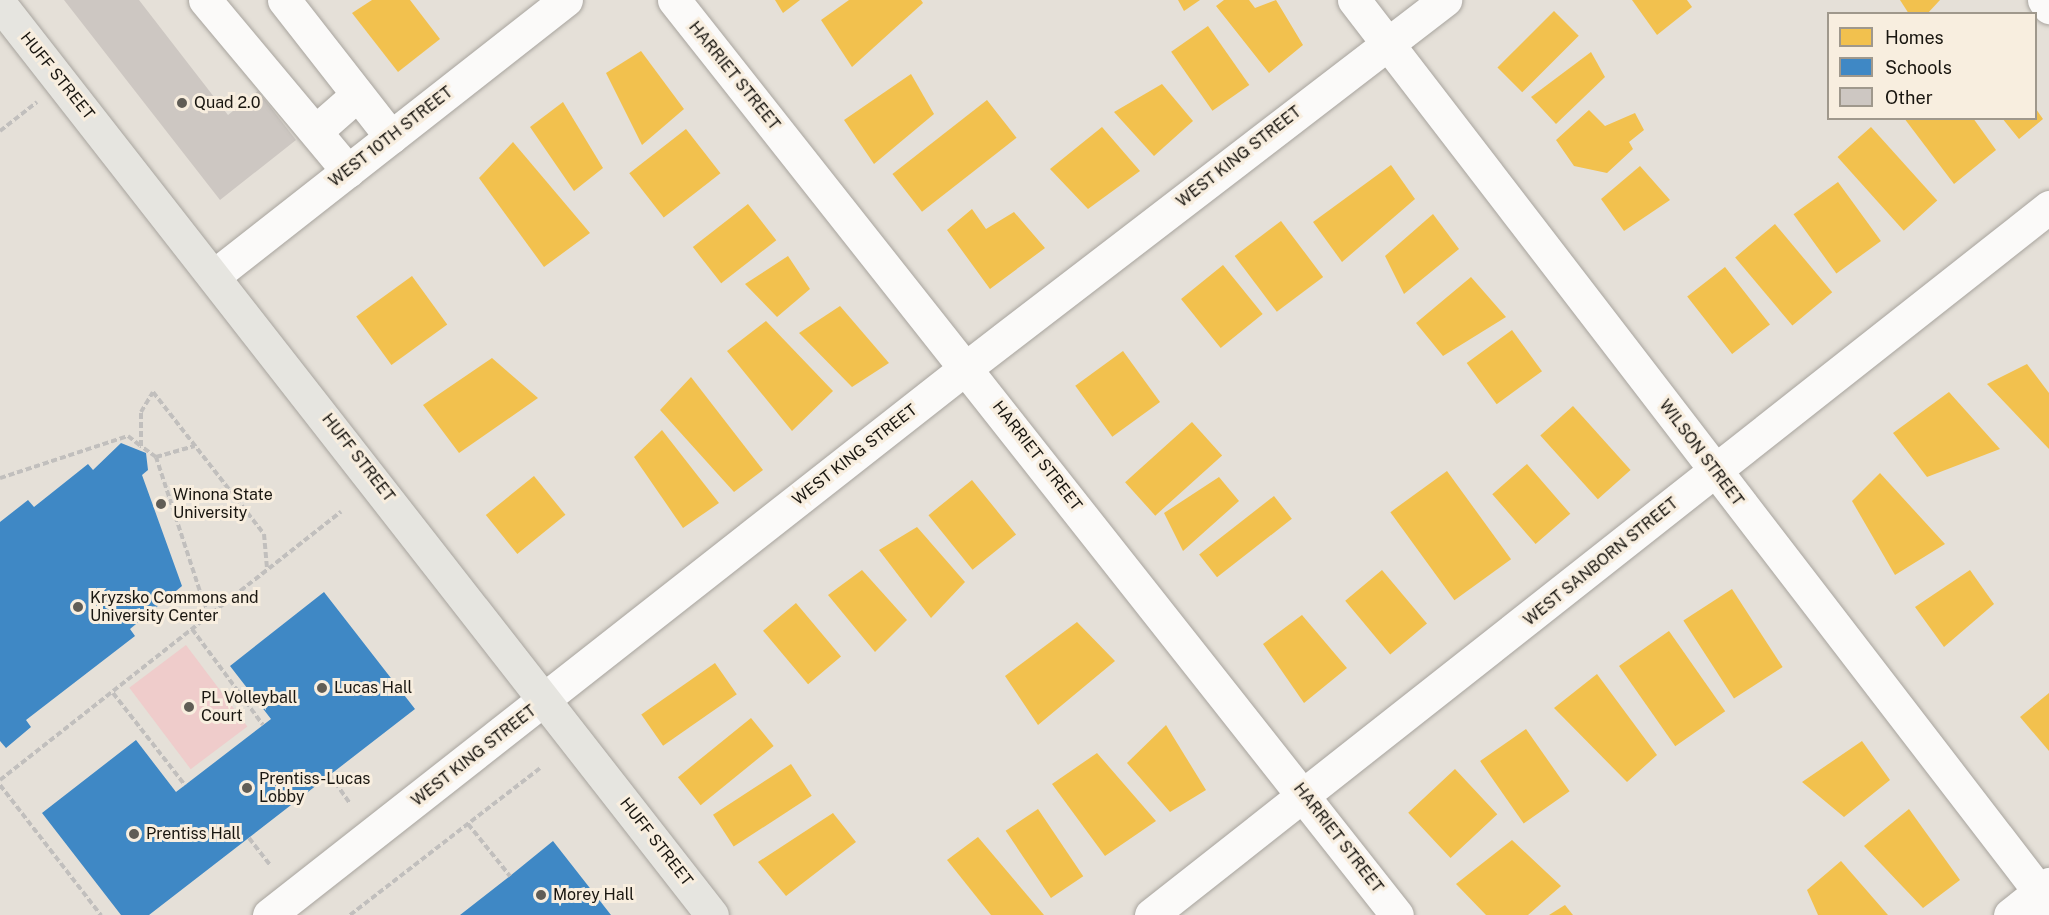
<!DOCTYPE html>
<style>
body{margin:0}
#map{position:relative;width:2049px;height:915px;overflow:hidden;background:#e5e0d8;font-family:"Public Sans",sans-serif}
div>[style]{position:absolute}
.green>*{inset:0;background:#efcccb;transform-origin:0 0}
.homes>*{inset:0;background:#f2c14e;transform-origin:0 0}
.schools>*{inset:0;background:#3f88c5}
.building>*{inset:0;background:#cdc7c2}
.path>*{height:4px;margin-top:-2px;transform-origin:0;background:repeating-linear-gradient(90deg,#c1bfbd 0 6px,transparent 0 9px)}
.roads{filter:drop-shadow(0 0 2px #a8a49e) drop-shadow(0 0 2px #a8a49e)}
.minor>*{height:33px;margin:-16.5px;padding:0 16.5px;transform-origin:16.5px;border-radius:16.5px;background:#fbfaf9}
.major>*{height:33px;margin:-16.5px;padding:0 16.5px;transform-origin:16.5px;border-radius:16.5px;background:#e6e5e0}
.dots>*{width:16px;height:16px;translate:-50% -50%;box-sizing:border-box;border:3px solid #f8eedf;border-radius:50%}
span{translate:-50% -50%;white-space:nowrap;text-align:center;line-height:1.15;-webkit-text-stroke:6px #f8eedf;paint-order:stroke}
.street-label{font-size:16px;color:#191610}
.poi-label{font-size:16px;color:#191610}
.left{translate:0 -50%;text-align:left}
.legend{position:absolute;left:1827px;top:12px;width:210px;height:108px;box-sizing:border-box;background:#f8eedf;border:2px solid #9f988c;margin:0;padding:8px 10px;list-style:none;font-size:18px;color:#191610}
.legend li{display:flex;align-items:center;gap:12px;height:30px}
.legend b{width:30px;border:2px solid #9f988c}
</style>
<div id="map">
<div class="green">
<i style="left:186px;top:645px;width:102px;height:71px;rotate:53deg"></i>
</div>
<div class="homes">
<i style="clip-path:polygon(372px 0,410px 0,440px 39px,398px 72px,352px 13px)"></i>
<i style="clip-path:polygon(775px 0,800px 0,783px 13px)"></i>
<i style="clip-path:polygon(849px 0,921px 0,923px 3px,852px 67px,821px 20px)"></i>
<i style="clip-path:polygon(1178px 0,1200px 0,1184px 11px)"></i>
<i style="clip-path:polygon(1224px 0,1249px 0,1255px 8px,1276px 0,1303px 45px,1269px 73px,1216px 6px)"></i>
<i style="clip-path:polygon(1632px 0,1687px 0,1692px 7px,1657px 35px)"></i>
<i style="clip-path:polygon(1900px 0,1940px 0,1927px 14px,1909px 14px)"></i>
<i style="left:1554px;top:11px;width:35px;height:80px;rotate:45deg"></i>
<i style="left:1208px;top:26px;width:72px;height:45px;rotate:55deg"></i>
<i style="clip-path:polygon(641px 51px,684px 109px,642px 145px,606px 73px)"></i>
<i style="clip-path:polygon(1591px 52px,1605px 77px,1556px 124px,1531px 97px)"></i>
<i style="clip-path:polygon(911px 74px,934px 114px,874px 164px,844px 120px)"></i>
<i style="clip-path:polygon(1162px 84px,1193px 121px,1154px 156px,1114px 112px)"></i>
<i style="left:987px;top:100px;width:48px;height:120px;rotate:52deg"></i>
<i style="clip-path:polygon(563px 102px,603px 168px,574px 191px,530px 127px)"></i>
<i style="clip-path:polygon(2036px 109px,2043px 119px,2019px 139px,2002px 118px,2036px 118px)"></i>
<i style="clip-path:polygon(1589px 110px,1605px 126px,1635px 113px,1644px 130px,1629px 142px,1633px 149px,1607px 173px,1574px 166px,1556px 140px)"></i>
<i style="clip-path:polygon(1904px 118px,1973px 118px,1996px 150px,1954px 184px)"></i>
<i style="clip-path:polygon(1102px 127px,1140px 171px,1088px 209px,1050px 169px)"></i>
<i style="left:1871px;top:127px;width:99px;height:45px;rotate:48deg"></i>
<i style="left:686px;top:129px;width:56px;height:72px;rotate:52deg"></i>
<i style="clip-path:polygon(513px 142px,590px 233px,544px 267px,479px 178px)"></i>
<i style="clip-path:polygon(1391px 165px,1415px 199px,1342px 262px,1313px 222px)"></i>
<i style="clip-path:polygon(1640px 166px,1670px 200px,1624px 231px,1601px 199px)"></i>
<i style="left:1838px;top:182px;width:73px;height:55px;rotate:54deg"></i>
<i style="left:748px;top:204px;width:46px;height:70px;rotate:52deg"></i>
<i style="clip-path:polygon(972px 209px,986px 229px,1014px 212px,1045px 248px,990px 289px,947px 230px)"></i>
<i style="clip-path:polygon(1433px 214px,1459px 249px,1404px 294px,1385px 256px)"></i>
<i style="left:1281px;top:221px;width:70px;height:58px;rotate:53deg"></i>
<i style="left:1775px;top:224px;width:89px;height:52px;rotate:50deg"></i>
<i style="clip-path:polygon(788px 256px,810px 289px,777px 317px,745px 284px)"></i>
<i style="left:1223px;top:265px;width:63px;height:54px;rotate:51deg"></i>
<i style="left:1725px;top:267px;width:73px;height:48px;rotate:52deg"></i>
<i style="left:412px;top:276px;width:60px;height:69px;rotate:54deg"></i>
<i style="clip-path:polygon(1471px 277px,1506px 317px,1443px 356px,1416px 323px)"></i>
<i style="clip-path:polygon(840px 306px,889px 363px,852px 387px,799px 333px)"></i>
<i style="clip-path:polygon(766px 321px,833px 391px,792px 431px,727px 351px)"></i>
<i style="left:1512px;top:330px;width:51px;height:56px;rotate:54deg"></i>
<i style="left:1123px;top:351px;width:63px;height:59px;rotate:54deg"></i>
<i style="clip-path:polygon(492px 358px,538px 398px,459px 453px,423px 405px)"></i>
<i style="clip-path:polygon(2027px 364px,2049px 393px,2049px 449px,1987px 384px)"></i>
<i style="clip-path:polygon(691px 377px,763px 470px,734px 492px,660px 410px)"></i>
<i style="clip-path:polygon(1949px 392px,2000px 449px,1927px 477px,1893px 433px)"></i>
<i style="left:1573px;top:406px;width:86px;height:44px;rotate:48deg"></i>
<i style="left:1192px;top:422px;width:45px;height:90px;rotate:48deg"></i>
<i style="clip-path:polygon(662px 430px,719px 503px,683px 528px,634px 457px)"></i>
<i style="left:1527px;top:464px;width:66px;height:46px;rotate:49deg"></i>
<i style="left:1447px;top:471px;width:109px;height:70px;rotate:54deg"></i>
<i style="clip-path:polygon(1880px 473px,1945px 544px,1895px 575px,1852px 501px)"></i>
<i style="left:534px;top:476px;width:50px;height:62px;rotate:51deg"></i>
<i style="clip-path:polygon(1219px 477px,1239px 501px,1183px 551px,1164px 513px)"></i>
<i style="left:972px;top:480px;width:70px;height:56px;rotate:51deg"></i>
<i style="left:1274px;top:496px;width:29px;height:95px;rotate:52deg"></i>
<i style="clip-path:polygon(917px 527px,965px 582px,931px 618px,879px 550px)"></i>
<i style="clip-path:polygon(862px 570px,907px 620px,875px 652px,828px 595px)"></i>
<i style="left:1382px;top:570px;width:70px;height:48px;rotate:50deg"></i>
<i style="clip-path:polygon(1970px 570px,1994px 604px,1944px 647px,1915px 607px)"></i>
<i style="left:1732px;top:589px;width:93px;height:58px;rotate:57deg"></i>
<i style="left:796px;top:603px;width:70px;height:43px;rotate:50deg"></i>
<i style="clip-path:polygon(1302px 615px,1347px 668px,1304px 703px,1263px 644px)"></i>
<i style="clip-path:polygon(1077px 622px,1115px 661px,1038px 725px,1005px 676px)"></i>
<i style="left:1669px;top:631px;width:98px;height:61px;rotate:55deg"></i>
<i style="left:715px;top:663px;width:38px;height:90px;rotate:55deg"></i>
<i style="clip-path:polygon(1597px 674px,1657px 755px,1627px 782px,1554px 708px)"></i>
<i style="clip-path:polygon(2049px 693px,2049px 751px,2020px 717px)"></i>
<i style="left:751px;top:718px;width:36px;height:94px;rotate:51deg"></i>
<i style="clip-path:polygon(1166px 725px,1206px 790px,1170px 812px,1127px 763px)"></i>
<i style="left:1526px;top:729px;width:76px;height:56px;rotate:55deg"></i>
<i style="clip-path:polygon(1862px 741px,1890px 780px,1844px 817px,1802px 782px)"></i>
<i style="clip-path:polygon(1097px 753px,1156px 821px,1105px 856px,1052px 784px)"></i>
<i style="left:791px;top:764px;width:38px;height:93px;rotate:57deg"></i>
<i style="left:1455px;top:769px;width:62px;height:64px;rotate:47deg"></i>
<i style="left:1038px;top:809px;width:81px;height:39px;rotate:56deg"></i>
<i style="clip-path:polygon(1909px 809px,1960px 880px,1923px 908px,1864px 846px)"></i>
<i style="clip-path:polygon(833px 813px,856px 842px,786px 896px,758px 862px)"></i>
<i style="clip-path:polygon(978px 837px,1044px 915px,991px 915px,947px 860px)"></i>
<i style="clip-path:polygon(1512px 840px,1561px 886px,1528px 915px,1486px 915px,1456px 884px)"></i>
<i style="clip-path:polygon(1841px 861px,1888px 915px,1818px 915px,1807px 890px)"></i>
<i style="clip-path:polygon(1565px 905px,1573px 915px,1549px 915px)"></i>
</div>
<div class="schools">
<i style="clip-path:polygon(121px 443px,146px 453px,148px 470px,142px 475px,182px 586px,130px 629px,135px 636px,26px 720px,31px 727px,6px 748px,0 741px,0 522px,28px 500px,34px 507px,88px 464px,93px 470px)"></i>
<i style="clip-path:polygon(324px 592px,415px 709px,149px 915px,121px 915px,42px 813px,136px 740px,176px 792px,271px 719px,230px 666px)"></i>
<i style="clip-path:polygon(553px 841px,611px 915px,460px 915px,510px 876px)"></i>
</div>
<div class="building">
<i style="clip-path:polygon(64px 0,139px 0,228px 115px,258px 91px,296px 140px,220px 200px)"></i>
</div>
<div class="path">
<i style="left:0;top:131px;width:47px;rotate:-38.1deg"></i>
<i style="left:156px;top:457px;width:40px;rotate:-16deg"></i>
<i style="left:0;top:478px;width:135px;rotate:-18.2deg"></i>
<i style="left:128px;top:436px;width:16px;rotate:38deg"></i>
<i style="left:208px;top:616px;width:167px;rotate:-108.1deg"></i>
<i style="left:156px;top:457px;width:19px;rotate:-144deg"></i>
<i style="left:141px;top:446px;width:34px;rotate:-90deg"></i>
<i style="left:141px;top:412px;width:23px;rotate:-59deg"></i>
<i style="left:153px;top:392px;width:180px;rotate:52deg"></i>
<i style="left:264px;top:534px;width:36px;rotate:85deg"></i>
<i style="left:192px;top:629px;width:119px;rotate:53.5deg"></i>
<i style="left:113px;top:693px;width:117px;rotate:52deg"></i>
<i style="left:330px;top:775px;width:35px;rotate:55deg"></i>
<i style="left:0;top:780px;width:434px;rotate:-38.2deg"></i>
<i style="left:0;top:785px;width:165px;rotate:52.2deg"></i>
<i style="left:468px;top:824px;width:67px;rotate:51.1deg"></i>
<i style="left:249px;top:838px;width:34px;rotate:52deg"></i>
<i style="left:350px;top:915px;width:240px;rotate:-37.7deg"></i>
</div>
<div class="roads">
<div class="minor">
<i style="left:205px;top:0;width:223px;rotate:50.1deg"></i>
<i style="left:284px;top:0;width:174px;rotate:52deg"></i>
<i style="left:674px;top:0;width:1166px;rotate:51.69deg"></i>
<i style="left:1354px;top:0;width:1140px;rotate:52.45deg"></i>
<i style="left:2044px;top:0;width:9px;rotate:54deg"></i>
<i style="left:316px;top:131px;width:55px;rotate:-41.3deg"></i>
<i style="left:215px;top:275px;width:446px;rotate:-38.1deg"></i>
<i style="left:269px;top:915px;width:887px;rotate:-38.14deg"></i>
<i style="left:967px;top:367px;width:603px;rotate:-37.52deg"></i>
<i style="left:1151px;top:915px;width:1144px;rotate:-38.25deg"></i>
<i style="left:2010px;top:915px;width:50px;rotate:-38.5deg"></i>
</div>
<div class="major">
<i style="left:0;top:4px;width:1156px;rotate:51.99deg"></i>
</div>
</div>
<div class="dots">
<i style="left:182px;top:103px;background:#605d56"></i>
<i style="left:161px;top:504px;background:#605d56"></i>
<i style="left:78px;top:607px;background:#605d56"></i>
<i style="left:322px;top:688px;background:#605d56"></i>
<i style="left:189px;top:707px;background:#605d56"></i>
<i style="left:247px;top:788px;background:#605d56"></i>
<i style="left:134px;top:834px;background:#605d56"></i>
<i style="left:541px;top:895px;background:#605d56"></i>
</div>
<div class="street-label">
<span style="left:57px;top:76px;rotate:51deg">HUFF STREET</span>
<span style="left:734px;top:76px;rotate:51deg">HARRIET STREET</span>
<span style="left:391px;top:137px;rotate:-38deg">WEST 10TH STREET</span>
<span style="left:1239px;top:157px;rotate:-38deg">WEST KING STREET</span>
<span style="left:1701px;top:453px;rotate:53deg">WILSON STREET</span>
<span style="left:855px;top:455px;rotate:-38deg">WEST KING STREET</span>
<span style="left:1037px;top:456px;rotate:52deg">HARRIET STREET</span>
<span style="left:358px;top:458px;rotate:52deg">HUFF STREET</span>
<span style="left:1601px;top:562px;rotate:-39deg">WEST SANBORN STREET</span>
<span style="left:474px;top:756px;rotate:-38deg">WEST KING STREET</span>
<span style="left:1338px;top:838px;rotate:52deg">HARRIET STREET</span>
<span style="left:656px;top:842px;rotate:52deg">HUFF STREET</span>
</div>
<div class="poi-label">
<span class="left" style="left:194px;top:103px">Quad 2.0</span>
<span class="left" style="left:173px;top:504px">Winona State<br>University</span>
<span class="left" style="left:90px;top:607px">Kryzsko Commons and<br>University Center</span>
<span class="left" style="left:334px;top:688px">Lucas Hall</span>
<span class="left" style="left:201px;top:707px">PL Volleyball<br>Court</span>
<span class="left" style="left:259px;top:788px">Prentiss-Lucas<br>Lobby</span>
<span class="left" style="left:146px;top:834px">Prentiss Hall</span>
<span class="left" style="left:553px;top:895px">Morey Hall</span>
</div>
<ul class="legend">
<li><b style="height:16px;background:#f2c14e"></b>Homes</li>
<li><b style="height:16px;background:#3f88c5"></b>Schools</li>
<li><b style="height:16px;background:#cdc7c2"></b>Other</li>
</ul>
</div>
